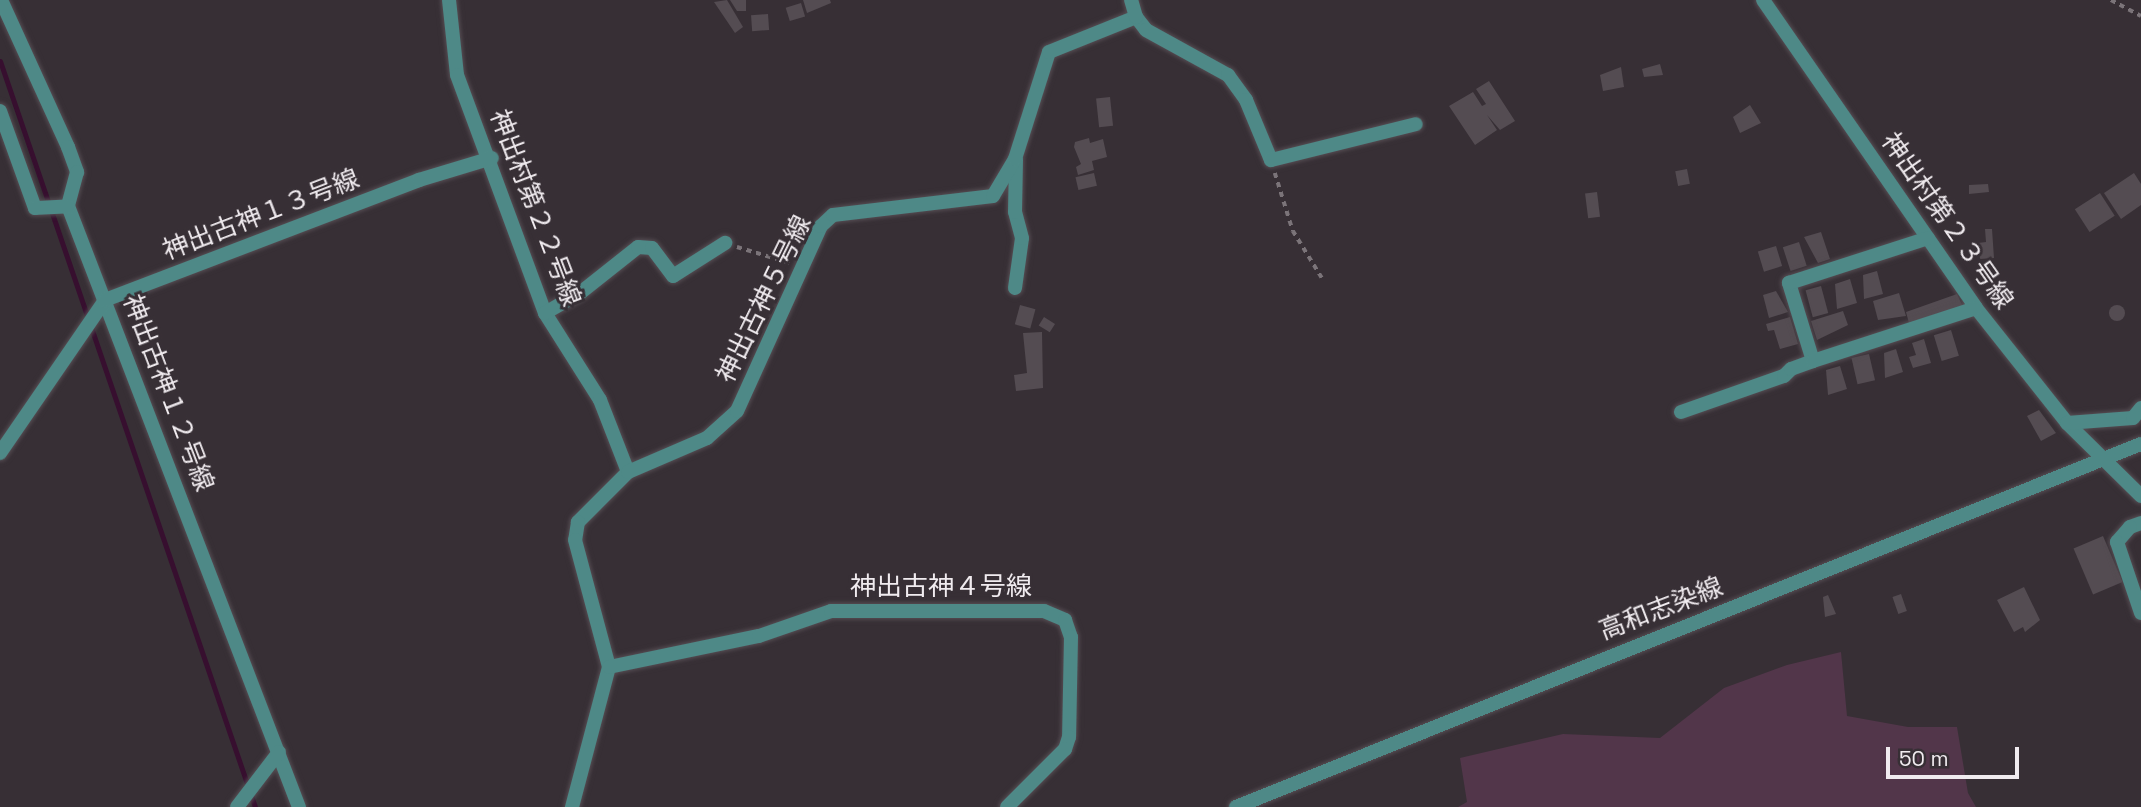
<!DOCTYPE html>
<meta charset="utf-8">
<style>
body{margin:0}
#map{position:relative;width:2141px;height:807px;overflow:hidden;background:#372f35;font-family:"Space Grotesk","Noto Sans JP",sans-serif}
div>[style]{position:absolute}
.green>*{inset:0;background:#52364a}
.stream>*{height:5px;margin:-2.5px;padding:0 2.5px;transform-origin:2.5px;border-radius:2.5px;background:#370f2f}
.building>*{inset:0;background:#544c52;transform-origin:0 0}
.round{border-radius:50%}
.path>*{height:3.5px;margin-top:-1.75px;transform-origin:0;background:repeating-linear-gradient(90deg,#7b7479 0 5px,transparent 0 10px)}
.roads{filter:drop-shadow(0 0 2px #554d53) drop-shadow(0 0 2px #554d53)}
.minor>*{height:14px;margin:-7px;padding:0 7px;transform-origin:7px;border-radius:7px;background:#4e8987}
.tertiary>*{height:14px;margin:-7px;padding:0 7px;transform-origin:7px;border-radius:7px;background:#4e8987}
span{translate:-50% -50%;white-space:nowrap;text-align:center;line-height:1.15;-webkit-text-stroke:6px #372f35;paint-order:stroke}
.street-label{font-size:26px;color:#f0ebef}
.scale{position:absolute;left:1886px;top:747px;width:133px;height:32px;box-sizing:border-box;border:4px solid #f0ebef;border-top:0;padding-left:9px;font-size:21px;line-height:24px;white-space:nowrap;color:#f0ebef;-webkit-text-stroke:5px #372f35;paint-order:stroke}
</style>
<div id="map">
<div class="green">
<i style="clip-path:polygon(1841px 652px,1847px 716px,1908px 727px,1957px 727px,1968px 793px,1976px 807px,1458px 807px,1467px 802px,1460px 758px,1563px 734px,1660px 738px,1724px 688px,1787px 665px)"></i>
</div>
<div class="stream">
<i style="left:0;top:61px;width:788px;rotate:71.13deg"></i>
</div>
<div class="building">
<i style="clip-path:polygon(727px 0,743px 27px,735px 33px,714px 2px)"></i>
<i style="clip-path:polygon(730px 0,746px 0,746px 11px,737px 11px)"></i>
<i style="clip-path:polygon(803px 0,830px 0,831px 3px,807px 13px)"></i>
<i style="left:801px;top:3px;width:14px;height:16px;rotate:73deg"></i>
<i style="left:768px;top:14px;width:16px;height:17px;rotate:86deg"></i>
<i style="clip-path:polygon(1660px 64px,1663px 75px,1644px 77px,1642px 69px)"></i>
<i style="clip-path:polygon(1621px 67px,1624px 87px,1603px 91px,1600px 75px)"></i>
<i style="clip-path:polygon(1489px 81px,1515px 121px,1500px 130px,1487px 115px,1497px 130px,1475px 145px,1449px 106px,1473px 92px,1482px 106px,1486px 104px,1476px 89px)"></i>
<i style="left:1110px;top:97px;width:29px;height:14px;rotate:84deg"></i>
<i style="clip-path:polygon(1750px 105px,1761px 123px,1740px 133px,1733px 117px)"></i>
<i style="clip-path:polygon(1089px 138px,1090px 143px,1103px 139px,1107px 157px,1092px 161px,1094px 170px,1078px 175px,1076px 167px,1081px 164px,1074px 147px,1075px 142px)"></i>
<i style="left:1687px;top:169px;width:15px;height:12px;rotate:79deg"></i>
<i style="left:1094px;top:173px;width:13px;height:19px;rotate:77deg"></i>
<i style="clip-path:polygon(2134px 173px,2141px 184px,2141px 205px,2121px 219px,2104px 193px)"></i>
<i style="clip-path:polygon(1988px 184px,1989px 192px,1969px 194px,1969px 185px)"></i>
<i style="left:1597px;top:192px;width:25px;height:12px;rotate:83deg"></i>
<i style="left:2100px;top:193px;width:27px;height:30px;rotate:57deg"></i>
<i style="clip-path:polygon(1985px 229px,1992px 229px,1994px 258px,1980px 259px,1978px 243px,1986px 242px)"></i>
<i style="clip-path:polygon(1821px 232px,1830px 259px,1818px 263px,1804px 237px)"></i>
<i style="left:1799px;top:242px;width:25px;height:17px;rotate:72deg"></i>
<i style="left:1776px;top:246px;width:21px;height:19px;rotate:73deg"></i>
<i style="clip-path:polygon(1877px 271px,1883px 294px,1864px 299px,1863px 275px)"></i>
<i style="clip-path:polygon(1850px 279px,1857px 303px,1837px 309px,1835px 284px)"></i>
<i style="left:1821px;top:286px;width:28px;height:16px;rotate:75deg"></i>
<i style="clip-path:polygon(1776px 291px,1788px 312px,1769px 318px,1763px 295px)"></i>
<i style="clip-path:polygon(1899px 293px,1906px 316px,1878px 320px,1873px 301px)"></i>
<i style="clip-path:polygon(1957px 294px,1963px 307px,1909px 323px,1906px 312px)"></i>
<i class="round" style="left:2109px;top:305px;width:16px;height:16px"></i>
<i style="left:1020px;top:305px;width:16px;height:20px;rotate:15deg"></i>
<i style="clip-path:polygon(1843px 311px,1848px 325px,1817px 340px,1811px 321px)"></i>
<i style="left:1044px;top:317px;width:13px;height:10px;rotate:32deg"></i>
<i style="clip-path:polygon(1790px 317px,1798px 344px,1780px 349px,1774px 330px,1768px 331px,1766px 324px)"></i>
<i style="left:1951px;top:330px;width:27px;height:18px;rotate:73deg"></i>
<i style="clip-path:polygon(1042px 332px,1043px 388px,1016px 391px,1014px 375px,1027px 373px,1023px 333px)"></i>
<i style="clip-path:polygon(1924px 339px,1931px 363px,1913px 368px,1909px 357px,1916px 355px,1912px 343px)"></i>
<i style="clip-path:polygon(1896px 349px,1903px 372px,1885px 378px,1884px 353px)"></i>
<i style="left:1869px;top:354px;width:27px;height:18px;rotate:77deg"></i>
<i style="clip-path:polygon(1840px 366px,1847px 389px,1828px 395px,1826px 370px)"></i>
<i style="clip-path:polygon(2039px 410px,2056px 433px,2041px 441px,2027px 416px)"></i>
<i style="left:2103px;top:536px;width:50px;height:32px;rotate:67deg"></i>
<i class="round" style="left:994px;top:576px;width:16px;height:16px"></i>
<i style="clip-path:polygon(2024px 587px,2040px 620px,2025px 632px,2023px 627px,2014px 632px,1997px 600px)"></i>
<i style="left:1901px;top:594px;width:18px;height:9px;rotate:71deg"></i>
<i style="clip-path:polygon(1828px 595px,1836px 614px,1825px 617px,1823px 597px)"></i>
</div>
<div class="path">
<i style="left:2111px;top:0;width:34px;rotate:28deg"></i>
<i style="left:1275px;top:173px;width:61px;rotate:72.8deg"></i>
<i style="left:1293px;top:231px;width:55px;rotate:58.3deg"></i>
<i style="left:737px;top:247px;width:55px;rotate:16.8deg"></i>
</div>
<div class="roads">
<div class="minor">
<i style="left:1px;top:0;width:162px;rotate:65.5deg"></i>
<i style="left:68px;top:147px;width:27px;rotate:70deg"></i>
<i style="left:77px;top:172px;width:35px;rotate:105deg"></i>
<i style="left:68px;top:206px;width:644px;rotate:68.98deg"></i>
<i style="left:449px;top:0;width:75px;rotate:83.9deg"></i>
<i style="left:457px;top:75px;width:254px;rotate:69.7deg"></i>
<i style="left:545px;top:313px;width:103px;rotate:57.7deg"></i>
<i style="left:600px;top:400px;width:77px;rotate:68.7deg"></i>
<i style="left:628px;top:472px;width:71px;rotate:135deg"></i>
<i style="left:578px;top:522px;width:18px;rotate:99deg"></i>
<i style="left:575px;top:540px;width:131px;rotate:75deg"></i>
<i style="left:609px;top:667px;width:145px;rotate:104.8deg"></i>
<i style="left:1763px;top:0;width:374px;rotate:55.3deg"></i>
<i style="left:1976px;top:308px;width:147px;rotate:51.6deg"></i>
<i style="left:2067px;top:423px;width:104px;rotate:44.6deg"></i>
<i style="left:1136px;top:17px;width:16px;rotate:52deg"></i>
<i style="left:1146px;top:30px;width:94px;rotate:28.8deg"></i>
<i style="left:1228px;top:75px;width:31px;rotate:54deg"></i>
<i style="left:1246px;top:100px;width:65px;rotate:67.4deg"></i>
<i style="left:1271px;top:160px;width:149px;rotate:-13.9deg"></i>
<i style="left:0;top:111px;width:103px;rotate:70.2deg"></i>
<i style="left:35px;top:208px;width:33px;rotate:-3deg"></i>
<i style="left:1015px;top:288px;width:50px;rotate:-82deg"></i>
<i style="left:1022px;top:238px;width:27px;rotate:-105deg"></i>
<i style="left:1015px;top:212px;width:52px;rotate:-88.9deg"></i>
<i style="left:545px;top:313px;width:40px;rotate:-29.7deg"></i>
<i style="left:580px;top:293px;width:74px;rotate:-38.4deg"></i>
<i style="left:638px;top:247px;width:14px;rotate:4deg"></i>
<i style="left:652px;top:248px;width:35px;rotate:53deg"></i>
<i style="left:673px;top:276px;width:62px;rotate:-32.4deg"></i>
<i style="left:1813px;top:361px;width:82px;rotate:-107.1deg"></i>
<i style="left:1789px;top:283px;width:146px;rotate:-17.9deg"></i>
<i style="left:1681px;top:412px;width:109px;rotate:-19.3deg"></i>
<i style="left:1784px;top:376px;width:10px;rotate:-45deg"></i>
<i style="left:1791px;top:369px;width:23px;rotate:-20deg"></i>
<i style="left:1813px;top:361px;width:171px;rotate:-18deg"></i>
<i style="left:2067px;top:423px;width:66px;rotate:-4.3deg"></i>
<i style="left:2133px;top:418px;width:13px;rotate:-51deg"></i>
<i style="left:0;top:453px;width:186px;rotate:-55.5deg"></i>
<i style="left:105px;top:300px;width:336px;rotate:-20.9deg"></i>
<i style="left:419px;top:180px;width:76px;rotate:-16.8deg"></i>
<i style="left:628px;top:472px;width:86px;rotate:-23.3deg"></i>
<i style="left:707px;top:438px;width:40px;rotate:-42deg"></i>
<i style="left:737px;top:411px;width:203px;rotate:-65.6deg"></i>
<i style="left:821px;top:226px;width:16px;rotate:-43deg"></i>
<i style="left:833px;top:215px;width:161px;rotate:-6.8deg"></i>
<i style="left:993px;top:196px;width:43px;rotate:-59.3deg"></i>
<i style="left:1015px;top:159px;width:112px;rotate:-72.4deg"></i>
<i style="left:1049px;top:52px;width:94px;rotate:-21.9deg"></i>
<i style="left:1136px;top:17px;width:18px;rotate:-106deg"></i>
<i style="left:2141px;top:523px;width:12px;rotate:160deg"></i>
<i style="left:2130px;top:527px;width:20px;rotate:131deg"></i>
<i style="left:2117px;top:542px;width:75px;rotate:71.3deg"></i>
<i style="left:609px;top:667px;width:153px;rotate:-11.7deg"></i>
<i style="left:759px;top:636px;width:76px;rotate:-19.1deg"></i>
<i style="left:831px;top:611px;width:213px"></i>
<i style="left:1044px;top:611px;width:23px;rotate:23deg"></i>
<i style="left:1065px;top:620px;width:18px;rotate:71deg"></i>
<i style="left:1071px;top:637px;width:100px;rotate:91.1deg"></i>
<i style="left:1069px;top:737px;width:13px;rotate:108deg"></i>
<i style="left:1065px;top:749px;width:82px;rotate:135deg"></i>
<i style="left:237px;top:807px;width:69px;rotate:-52.6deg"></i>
</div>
<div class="tertiary">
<i style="left:1236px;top:807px;width:975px;rotate:-21.86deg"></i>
</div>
</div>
<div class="street-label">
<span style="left:535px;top:208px;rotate:69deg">神出村第２２号線</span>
<span style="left:261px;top:215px;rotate:-21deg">神出古神１３号線</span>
<span style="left:1947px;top:221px;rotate:55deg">神出村第２３号線</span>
<span style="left:764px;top:299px;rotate:-64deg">神出古神５号線</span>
<span style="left:168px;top:393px;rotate:69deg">神出古神１２号線</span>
<span style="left:941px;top:587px">神出古神４号線</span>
<span style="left:1661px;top:609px;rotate:-21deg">高和志染線</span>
</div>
<div class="scale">50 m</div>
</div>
